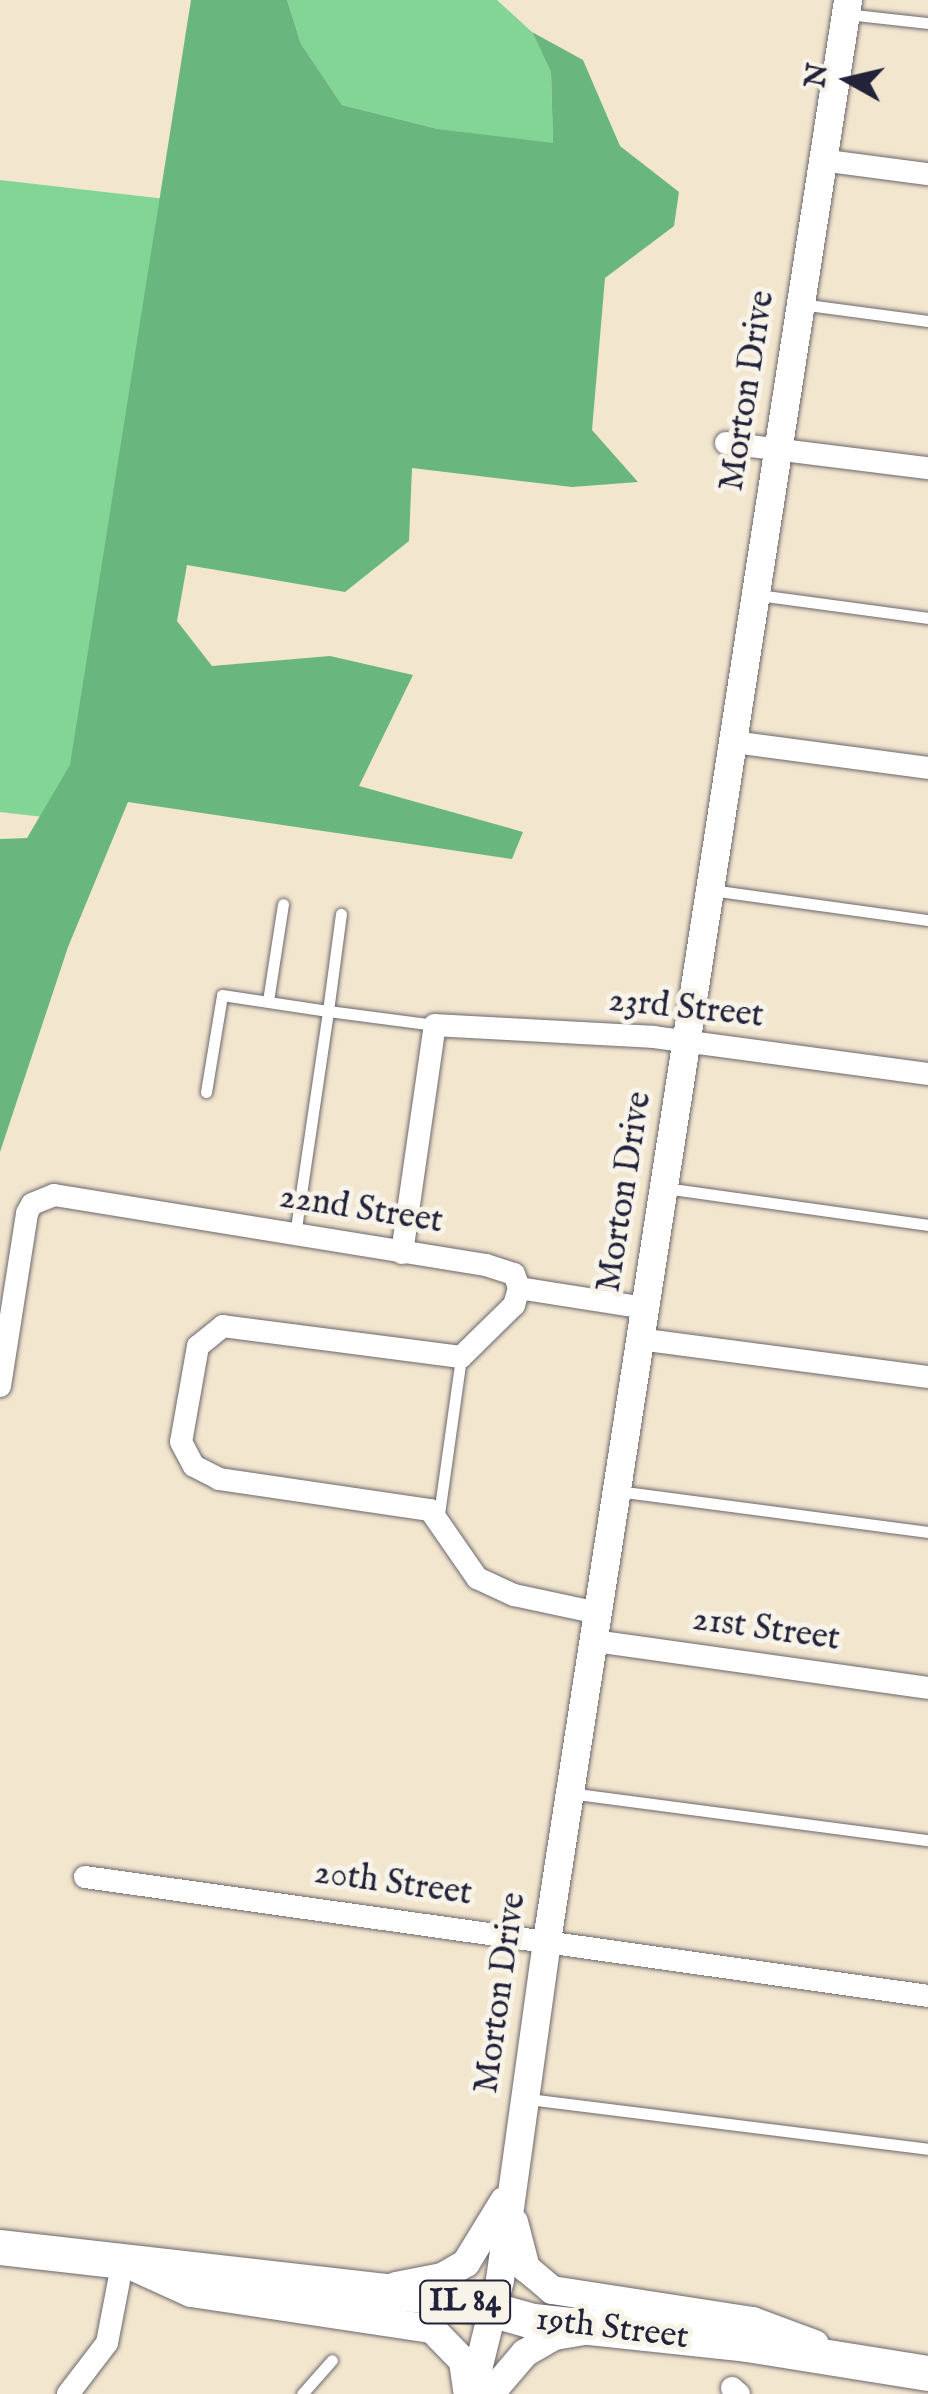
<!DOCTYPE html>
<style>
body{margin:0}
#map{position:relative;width:928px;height:2394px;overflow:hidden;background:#f3e6ce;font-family:"IM FELL English",serif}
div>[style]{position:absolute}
.green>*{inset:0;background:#83d596}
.forest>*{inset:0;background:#6ab67f}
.roads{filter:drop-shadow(0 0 2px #6b676e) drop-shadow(0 0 2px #6b676e)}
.service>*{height:11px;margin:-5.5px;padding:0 5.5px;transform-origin:5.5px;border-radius:5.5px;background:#fff}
.minor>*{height:22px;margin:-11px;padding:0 11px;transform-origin:11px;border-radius:11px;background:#fff}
.tertiary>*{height:28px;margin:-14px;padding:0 14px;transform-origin:14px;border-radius:14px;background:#fff}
.primary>*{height:35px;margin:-17.5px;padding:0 17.5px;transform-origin:17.5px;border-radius:17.5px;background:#fff}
span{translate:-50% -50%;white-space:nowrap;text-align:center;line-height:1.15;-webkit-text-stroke:10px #f7f3e8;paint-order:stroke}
.shield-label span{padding:2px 8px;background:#f7f3e8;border:2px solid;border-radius:8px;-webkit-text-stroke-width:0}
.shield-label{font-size:32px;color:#22223b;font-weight:700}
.street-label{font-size:35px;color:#22223b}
.north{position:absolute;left:798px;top:30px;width:100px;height:100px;-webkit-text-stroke:8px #f7f3e8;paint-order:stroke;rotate:278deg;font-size:28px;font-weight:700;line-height:40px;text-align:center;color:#22223b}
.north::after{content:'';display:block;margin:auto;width:35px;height:45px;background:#22223b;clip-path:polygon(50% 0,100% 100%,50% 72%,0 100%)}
</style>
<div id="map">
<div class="green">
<i style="clip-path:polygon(287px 0,497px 0,532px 32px,551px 72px,553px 144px,438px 129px,342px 105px,301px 44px)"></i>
<i style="clip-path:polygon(0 180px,183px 201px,95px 823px,0 812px)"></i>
</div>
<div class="forest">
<i style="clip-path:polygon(191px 0,287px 0,301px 44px,342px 105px,438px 129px,553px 143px,551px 72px,532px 32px,583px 60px,620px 146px,679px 192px,674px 226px,605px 278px,592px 430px,638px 482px,572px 487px,412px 468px,409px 541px,345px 592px,187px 565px,177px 621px,212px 666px,330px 656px,413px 675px,359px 786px,523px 832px,512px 859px,128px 802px,68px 947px,0 1152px,0 839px,27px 838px,70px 765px)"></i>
</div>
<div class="roads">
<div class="service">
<i style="left:846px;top:14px;width:82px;rotate:6.3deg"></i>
<i style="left:800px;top:304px;width:129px;rotate:7.6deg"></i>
<i style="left:758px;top:595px;width:172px;rotate:7.7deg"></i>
<i style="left:711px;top:890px;width:219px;rotate:7.9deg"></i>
<i style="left:268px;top:1001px;width:98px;rotate:-81.2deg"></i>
<i style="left:206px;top:1092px;width:98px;rotate:-80.6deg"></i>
<i style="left:222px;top:995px;width:107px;rotate:8.6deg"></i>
<i style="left:328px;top:1011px;width:98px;rotate:-82.4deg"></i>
<i style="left:665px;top:1188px;width:266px;rotate:8deg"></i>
<i style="left:295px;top:1235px;width:226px;rotate:-81.6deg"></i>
<i style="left:328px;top:1011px;width:108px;rotate:7.5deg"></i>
<i style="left:617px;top:1491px;width:314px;rotate:7.5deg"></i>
<i style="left:439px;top:1514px;width:159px;rotate:-82deg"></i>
<i style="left:569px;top:1793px;width:362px;rotate:7.5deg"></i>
<i style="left:528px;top:2099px;width:403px;rotate:7.1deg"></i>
<i style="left:302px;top:2394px;width:45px;rotate:-48.6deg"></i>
</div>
<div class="minor">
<i style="left:821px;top:160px;width:108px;rotate:7.5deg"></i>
<i style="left:726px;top:443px;width:204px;rotate:7.1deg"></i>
<i style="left:734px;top:742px;width:196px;rotate:7.6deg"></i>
<i style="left:402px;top:1253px;width:230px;rotate:-81.8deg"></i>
<i style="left:435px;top:1025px;width:219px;rotate:3.1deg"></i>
<i style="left:654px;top:1037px;width:276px;rotate:7.7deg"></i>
<i style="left:519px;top:1288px;width:18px;rotate:106deg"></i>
<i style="left:514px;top:1305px;width:74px;rotate:135.5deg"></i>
<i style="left:461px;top:1357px;width:240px;rotate:-172.6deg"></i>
<i style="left:223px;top:1326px;width:32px;rotate:141deg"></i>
<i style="left:198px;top:1346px;width:97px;rotate:100deg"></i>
<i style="left:181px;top:1442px;width:27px;rotate:62deg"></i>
<i style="left:194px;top:1466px;width:28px;rotate:27deg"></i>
<i style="left:219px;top:1479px;width:213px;rotate:8.4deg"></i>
<i style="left:430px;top:1510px;width:83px;rotate:55.3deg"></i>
<i style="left:477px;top:1578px;width:41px;rotate:24.7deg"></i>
<i style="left:514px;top:1595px;width:86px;rotate:12.1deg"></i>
<i style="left:639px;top:1339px;width:291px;rotate:7.5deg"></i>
<i style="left:0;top:1386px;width:175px;rotate:-81.1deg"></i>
<i style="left:27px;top:1213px;width:10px;rotate:-61deg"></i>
<i style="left:32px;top:1204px;width:24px;rotate:-22deg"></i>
<i style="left:54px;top:1195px;width:438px;rotate:9.2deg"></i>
<i style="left:486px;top:1265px;width:29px;rotate:18deg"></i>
<i style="left:514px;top:1274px;width:15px;rotate:70deg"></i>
<i style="left:519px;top:1288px;width:128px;rotate:9deg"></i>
<i style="left:594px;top:1641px;width:337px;rotate:8deg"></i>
<i style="left:85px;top:1877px;width:851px;rotate:8.03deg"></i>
<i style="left:732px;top:2388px;width:9px;rotate:41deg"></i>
<i style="left:68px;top:2394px;width:64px;rotate:-52.6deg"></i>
<i style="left:107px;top:2343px;width:79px;rotate:-79.1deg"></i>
</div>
<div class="tertiary">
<i style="left:514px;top:2222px;width:48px;rotate:75.4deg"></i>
<i style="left:526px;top:2268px;width:34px;rotate:40deg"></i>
<i style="left:552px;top:2290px;width:203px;rotate:8.8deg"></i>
<i style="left:753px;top:2321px;width:66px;rotate:20.4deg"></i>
<i style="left:138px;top:2269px;width:58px;rotate:24.4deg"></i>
<i style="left:191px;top:2293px;width:244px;rotate:8.5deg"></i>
<i style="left:432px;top:2329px;width:45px;rotate:45.9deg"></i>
<i style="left:463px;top:2361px;width:29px;rotate:82deg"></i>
<i style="left:396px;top:2286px;width:47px;rotate:-11.1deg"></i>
<i style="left:442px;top:2277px;width:28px;rotate:-30deg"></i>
<i style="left:466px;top:2263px;width:73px;rotate:-58.5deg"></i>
<i style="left:472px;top:2394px;width:117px;rotate:-76.2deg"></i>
<i style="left:500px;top:2280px;width:336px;rotate:-82.1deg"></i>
<i style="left:546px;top:1947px;width:1970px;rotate:-81.18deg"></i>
<i style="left:490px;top:2394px;width:54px;rotate:-49.5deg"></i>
<i style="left:525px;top:2353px;width:34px;rotate:-30deg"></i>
<i style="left:555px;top:2336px;width:28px;rotate:-10deg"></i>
</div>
<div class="primary">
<i style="left:0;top:2247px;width:458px;rotate:6.5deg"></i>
<i style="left:455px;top:2299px;width:81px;rotate:15.8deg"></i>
<i style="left:533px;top:2321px;width:215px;rotate:6.1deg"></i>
<i style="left:747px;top:2344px;width:183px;rotate:9.1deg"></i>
</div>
</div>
<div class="shield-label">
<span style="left:465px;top:2302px">IL 84</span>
</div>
<div class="street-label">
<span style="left:748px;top:391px;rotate:-81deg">Morton Drive</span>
<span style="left:686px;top:1009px;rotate:6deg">23rd Street</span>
<span style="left:625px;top:1192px;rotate:-81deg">Morton Drive</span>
<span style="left:361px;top:1210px;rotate:9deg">22nd Street</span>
<span style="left:766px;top:1630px;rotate:8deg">21st Street</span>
<span style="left:393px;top:1884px;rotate:8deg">20th Street</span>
<span style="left:501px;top:1993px;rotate:-82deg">Morton Drive</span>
<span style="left:612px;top:2329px;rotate:7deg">19th Street</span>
</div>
<div class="north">N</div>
</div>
